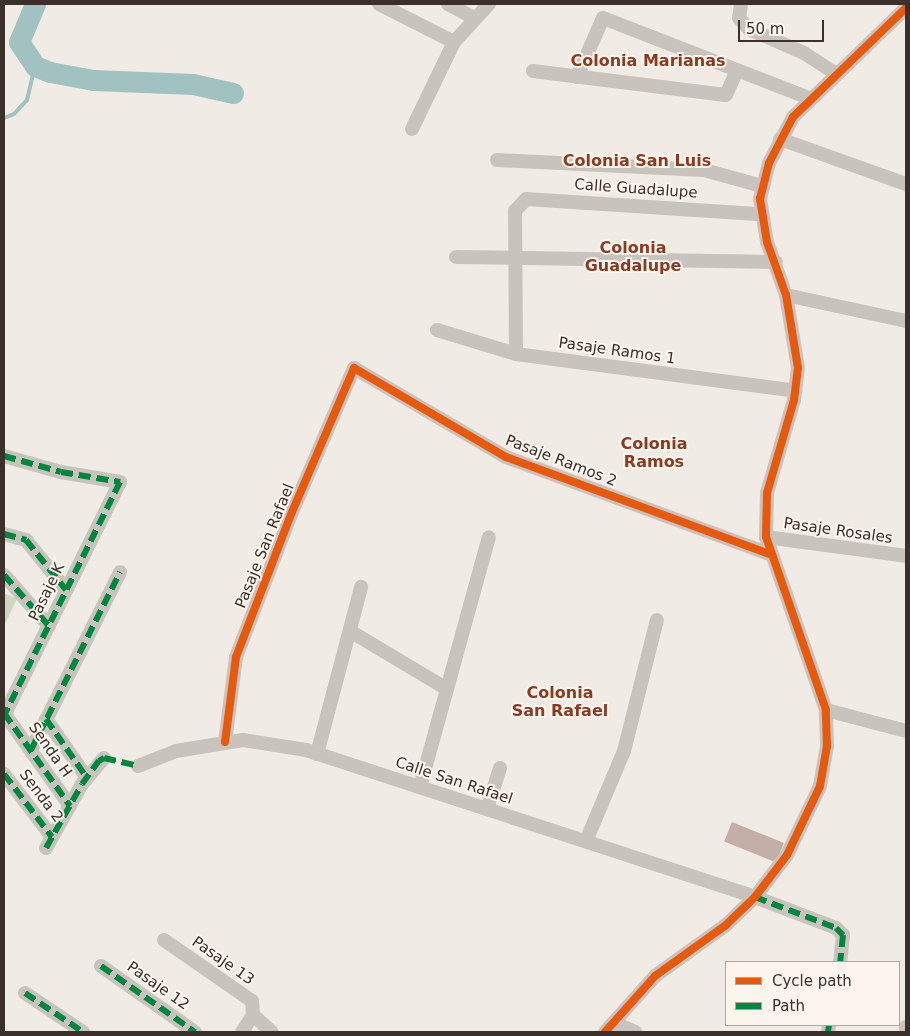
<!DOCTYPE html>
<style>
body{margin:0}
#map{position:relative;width:910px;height:1036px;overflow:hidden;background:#f0ebe5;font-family:"DejaVu Sans",sans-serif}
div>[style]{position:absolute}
.green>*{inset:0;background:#d1d6bf}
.stream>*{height:4px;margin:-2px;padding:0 2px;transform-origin:2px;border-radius:2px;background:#a1c2c1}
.river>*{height:21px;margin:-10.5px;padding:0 10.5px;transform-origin:10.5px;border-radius:10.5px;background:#a1c2c1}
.building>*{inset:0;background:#c3afa7;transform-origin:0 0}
.minor>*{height:14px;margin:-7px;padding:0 7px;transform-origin:7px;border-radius:7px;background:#c9c3be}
.quiet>*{height:6px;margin-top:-3px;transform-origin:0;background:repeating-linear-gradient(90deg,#00873e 0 12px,transparent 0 18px)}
.cycleway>*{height:8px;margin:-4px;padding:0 4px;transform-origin:4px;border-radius:4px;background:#e8590c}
span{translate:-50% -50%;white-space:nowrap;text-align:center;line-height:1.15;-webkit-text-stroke:4px #fbf5ee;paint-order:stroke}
.street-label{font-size:15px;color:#3b302b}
.neighbourhood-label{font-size:16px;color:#8c3b22;font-weight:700}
.frame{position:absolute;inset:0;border:5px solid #3b302b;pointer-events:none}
.legend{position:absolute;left:725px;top:961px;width:175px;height:65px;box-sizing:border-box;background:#fbf5ee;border:1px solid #aea6a0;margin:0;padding:6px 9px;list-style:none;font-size:15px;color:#3b302b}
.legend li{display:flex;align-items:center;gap:10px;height:25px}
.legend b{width:25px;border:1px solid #aea6a0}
.scale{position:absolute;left:738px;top:20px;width:86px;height:22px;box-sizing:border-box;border:2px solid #3b302b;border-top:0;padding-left:6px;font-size:15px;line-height:18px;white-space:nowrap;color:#3b302b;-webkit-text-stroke:4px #fbf5ee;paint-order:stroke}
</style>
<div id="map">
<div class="green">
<i style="clip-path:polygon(4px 593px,17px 599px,4px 626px)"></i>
</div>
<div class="stream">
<i style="left:4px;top:118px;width:11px;rotate:-22deg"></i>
<i style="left:14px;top:114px;width:19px;rotate:-47deg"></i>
<i style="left:27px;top:100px;width:35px;rotate:-77deg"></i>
</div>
<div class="river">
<i style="left:35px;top:4px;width:41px;rotate:112.8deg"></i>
<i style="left:19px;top:42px;width:29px;rotate:56deg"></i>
<i style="left:35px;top:66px;width:16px;rotate:22deg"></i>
<i style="left:50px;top:72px;width:44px;rotate:10.5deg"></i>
<i style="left:93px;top:80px;width:100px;rotate:2.3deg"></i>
<i style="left:193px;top:84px;width:41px;rotate:12.7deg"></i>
</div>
<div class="building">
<i style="left:732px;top:822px;width:56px;height:21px;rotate:22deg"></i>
</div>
<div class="minor">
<i style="left:379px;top:4px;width:84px;rotate:26.9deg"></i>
<i style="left:448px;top:4px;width:30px;rotate:28deg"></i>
<i style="left:741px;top:4px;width:14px;rotate:98deg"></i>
<i style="left:739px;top:18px;width:15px;rotate:48deg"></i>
<i style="left:749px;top:29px;width:60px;rotate:23.6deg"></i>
<i style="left:804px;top:53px;width:37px;rotate:33deg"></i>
<i style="left:533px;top:71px;width:194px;rotate:7.1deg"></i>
<i style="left:726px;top:95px;width:27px;rotate:-66deg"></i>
<i style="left:577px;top:77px;width:64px;rotate:-66.2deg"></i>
<i style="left:603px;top:18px;width:221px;rotate:21.2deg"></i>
<i style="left:412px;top:129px;width:97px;rotate:-64.2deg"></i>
<i style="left:454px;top:42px;width:52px;rotate:-47.4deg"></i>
<i style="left:780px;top:139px;width:134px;rotate:19.7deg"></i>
<i style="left:497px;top:160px;width:207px;rotate:2.8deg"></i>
<i style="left:704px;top:170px;width:60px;rotate:15.4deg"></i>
<i style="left:456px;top:257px;width:320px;rotate:0.9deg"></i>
<i style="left:786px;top:295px;width:123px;rotate:12.2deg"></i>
<i style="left:437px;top:330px;width:83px;rotate:16.9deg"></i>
<i style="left:516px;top:354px;width:282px;rotate:7.5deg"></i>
<i style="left:516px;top:354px;width:143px;rotate:-90.4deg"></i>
<i style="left:515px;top:211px;width:16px;rotate:-47deg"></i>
<i style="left:526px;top:199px;width:235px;rotate:3.7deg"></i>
<i style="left:4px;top:456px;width:59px;rotate:15.7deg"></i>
<i style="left:61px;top:472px;width:60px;rotate:9.6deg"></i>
<i style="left:120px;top:482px;width:261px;rotate:116.4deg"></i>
<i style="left:4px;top:534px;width:23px;rotate:15deg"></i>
<i style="left:26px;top:540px;width:64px;rotate:51.3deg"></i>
<i style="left:766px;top:537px;width:141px;rotate:7.7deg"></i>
<i style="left:4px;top:575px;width:68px;rotate:48.6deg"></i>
<i style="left:350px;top:631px;width:113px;rotate:30.9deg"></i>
<i style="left:826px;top:710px;width:83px;rotate:14.7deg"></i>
<i style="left:4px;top:713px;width:114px;rotate:54.6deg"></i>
<i style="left:46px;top:719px;width:72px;rotate:55.2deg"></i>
<i style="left:225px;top:742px;width:86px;rotate:-82.6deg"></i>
<i style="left:236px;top:657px;width:155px;rotate:-68.9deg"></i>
<i style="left:292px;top:512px;width:157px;rotate:-66.7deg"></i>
<i style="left:354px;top:368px;width:176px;rotate:30.4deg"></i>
<i style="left:506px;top:457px;width:280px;rotate:20.2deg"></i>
<i style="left:31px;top:750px;width:199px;rotate:-63.4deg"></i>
<i style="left:317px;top:754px;width:173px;rotate:-75.2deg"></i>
<i style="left:138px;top:766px;width:41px;rotate:-21.5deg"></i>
<i style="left:176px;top:751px;width:68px;rotate:-9.3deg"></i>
<i style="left:243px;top:740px;width:64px;rotate:9deg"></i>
<i style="left:306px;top:750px;width:472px;rotate:18.1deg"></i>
<i style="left:755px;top:897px;width:87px;rotate:20.9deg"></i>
<i style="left:836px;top:928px;width:10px;rotate:45deg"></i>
<i style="left:843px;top:935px;width:27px;rotate:96deg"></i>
<i style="left:4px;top:774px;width:79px;rotate:52.7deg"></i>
<i style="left:420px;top:787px;width:259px;rotate:-74.6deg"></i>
<i style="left:487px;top:809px;width:43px;rotate:-72.4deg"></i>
<i style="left:586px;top:841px;width:98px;rotate:-67.1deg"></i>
<i style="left:624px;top:751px;width:135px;rotate:-75.9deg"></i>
<i style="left:46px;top:848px;width:73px;rotate:-60.6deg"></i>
<i style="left:82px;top:784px;width:34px;rotate:-50deg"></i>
<i style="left:164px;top:940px;width:107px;rotate:34.7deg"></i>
<i style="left:252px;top:1001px;width:14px;rotate:86deg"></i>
<i style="left:101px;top:966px;width:115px;rotate:35.1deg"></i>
<i style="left:25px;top:993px;width:70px;rotate:33.9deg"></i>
<i style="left:253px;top:1015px;width:25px;rotate:42deg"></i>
<i style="left:614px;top:1023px;width:23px;rotate:23deg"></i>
<i style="left:242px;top:1032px;width:20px;rotate:-57deg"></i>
<i style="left:605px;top:1032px;width:75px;rotate:-48.2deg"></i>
<i style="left:655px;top:976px;width:87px;rotate:-35.7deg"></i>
<i style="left:726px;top:925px;width:40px;rotate:-44deg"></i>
<i style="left:755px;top:897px;width:53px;rotate:-52.7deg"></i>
<i style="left:787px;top:855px;width:76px;rotate:-64.4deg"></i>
<i style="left:820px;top:786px;width:41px;rotate:-80.1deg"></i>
<i style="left:827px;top:746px;width:36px;rotate:-92deg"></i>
<i style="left:826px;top:710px;width:183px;rotate:-109.1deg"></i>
<i style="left:766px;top:537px;width:44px;rotate:-88.7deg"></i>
<i style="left:767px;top:493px;width:97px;rotate:-73.8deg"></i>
<i style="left:794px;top:400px;width:32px;rotate:-83deg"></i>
<i style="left:798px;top:368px;width:74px;rotate:-99.3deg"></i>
<i style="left:786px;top:295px;width:56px;rotate:-109.7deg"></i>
<i style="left:767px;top:242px;width:44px;rotate:-99.2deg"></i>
<i style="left:760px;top:199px;width:37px;rotate:-76deg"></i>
<i style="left:769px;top:163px;width:52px;rotate:-62.4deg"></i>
<i style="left:793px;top:117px;width:157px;rotate:-44deg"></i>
<i style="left:828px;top:1032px;width:7px;rotate:-82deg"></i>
<i style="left:906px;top:1032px;width:5px;rotate:-90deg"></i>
</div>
<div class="quiet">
<i style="left:4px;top:456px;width:59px;rotate:15.7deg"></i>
<i style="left:61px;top:472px;width:60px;rotate:9.6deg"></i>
<i style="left:120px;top:482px;width:261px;rotate:116.4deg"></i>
<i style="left:4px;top:534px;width:23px;rotate:15deg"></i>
<i style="left:26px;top:540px;width:64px;rotate:51.3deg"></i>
<i style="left:4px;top:575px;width:68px;rotate:48.6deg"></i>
<i style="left:4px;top:713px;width:114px;rotate:54.6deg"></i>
<i style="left:46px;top:719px;width:72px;rotate:55.2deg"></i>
<i style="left:31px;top:750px;width:199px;rotate:-63.4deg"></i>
<i style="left:4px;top:774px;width:79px;rotate:52.7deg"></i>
<i style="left:46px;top:848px;width:73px;rotate:-60.6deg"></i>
<i style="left:82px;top:784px;width:29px;rotate:-54deg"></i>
<i style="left:99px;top:761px;width:6px;rotate:-31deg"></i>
<i style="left:104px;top:758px;width:35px;rotate:13deg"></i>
<i style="left:755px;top:897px;width:87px;rotate:20.9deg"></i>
<i style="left:836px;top:928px;width:10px;rotate:45deg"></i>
<i style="left:843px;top:935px;width:27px;rotate:96deg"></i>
<i style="left:101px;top:966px;width:115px;rotate:35.1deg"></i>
<i style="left:25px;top:993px;width:70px;rotate:33.9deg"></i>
<i style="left:828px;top:1032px;width:7px;rotate:-82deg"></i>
</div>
<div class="cycleway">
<i style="left:225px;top:742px;width:86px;rotate:-82.6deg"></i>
<i style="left:236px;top:657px;width:155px;rotate:-68.9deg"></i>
<i style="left:292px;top:512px;width:157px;rotate:-66.7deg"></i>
<i style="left:354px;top:368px;width:176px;rotate:30.4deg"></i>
<i style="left:506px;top:457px;width:280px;rotate:20.2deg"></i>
<i style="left:605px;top:1032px;width:75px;rotate:-48.2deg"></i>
<i style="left:655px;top:976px;width:87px;rotate:-35.7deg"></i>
<i style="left:726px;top:925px;width:40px;rotate:-44deg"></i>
<i style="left:755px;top:897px;width:53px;rotate:-52.7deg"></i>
<i style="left:787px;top:855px;width:76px;rotate:-64.4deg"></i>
<i style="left:820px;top:786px;width:41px;rotate:-80.1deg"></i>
<i style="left:827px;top:746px;width:36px;rotate:-92deg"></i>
<i style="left:826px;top:710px;width:183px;rotate:-109.1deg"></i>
<i style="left:766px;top:537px;width:44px;rotate:-88.7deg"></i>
<i style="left:767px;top:493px;width:97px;rotate:-73.8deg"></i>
<i style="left:794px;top:400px;width:32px;rotate:-83deg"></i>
<i style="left:798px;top:368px;width:74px;rotate:-99.3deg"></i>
<i style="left:786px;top:295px;width:56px;rotate:-109.7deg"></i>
<i style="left:767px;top:242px;width:44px;rotate:-99.2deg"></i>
<i style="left:760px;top:199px;width:37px;rotate:-76deg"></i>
<i style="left:769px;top:163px;width:52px;rotate:-62.4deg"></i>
<i style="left:793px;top:117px;width:157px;rotate:-44deg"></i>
</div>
<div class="street-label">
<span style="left:636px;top:189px;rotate:4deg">Calle Guadalupe</span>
<span style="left:617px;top:351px;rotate:8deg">Pasaje Ramos 1</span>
<span style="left:561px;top:461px;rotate:21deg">Pasaje Ramos 2</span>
<span style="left:838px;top:531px;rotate:8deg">Pasaje Rosales</span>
<span style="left:265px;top:546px;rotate:-68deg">Pasaje San Rafael</span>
<span style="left:47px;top:592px;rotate:-64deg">Pasaje K</span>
<span style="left:50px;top:750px;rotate:55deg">Senda H</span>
<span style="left:454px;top:781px;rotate:18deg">Calle San Rafael</span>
<span style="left:41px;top:796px;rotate:53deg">Senda 2</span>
<span style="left:223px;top:961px;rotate:35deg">Pasaje 13</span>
<span style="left:158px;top:986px;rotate:35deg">Pasaje 12</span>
</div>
<div class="neighbourhood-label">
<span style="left:648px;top:61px">Colonia Marianas</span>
<span style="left:637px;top:161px">Colonia San Luis</span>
<span style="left:633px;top:257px">Colonia<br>Guadalupe</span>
<span style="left:654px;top:453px">Colonia<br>Ramos</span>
<span style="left:560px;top:702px">Colonia<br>San Rafael</span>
</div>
<div class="frame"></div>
<ul class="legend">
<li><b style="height:6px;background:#e8590c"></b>Cycle path</li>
<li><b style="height:6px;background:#00873e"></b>Path</li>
</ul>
<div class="scale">50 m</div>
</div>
